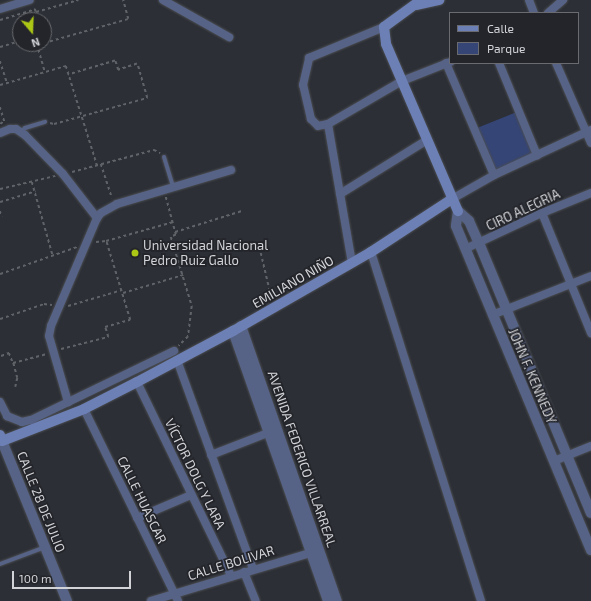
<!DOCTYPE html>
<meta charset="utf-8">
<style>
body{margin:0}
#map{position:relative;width:591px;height:601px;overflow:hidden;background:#2c2f35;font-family:"Exo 2",sans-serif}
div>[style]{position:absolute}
.green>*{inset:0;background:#354576;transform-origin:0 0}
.path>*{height:1.5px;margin-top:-0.75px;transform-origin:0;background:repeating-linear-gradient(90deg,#606368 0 3px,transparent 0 6px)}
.roads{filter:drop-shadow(0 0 1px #4a4d52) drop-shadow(0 0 1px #4a4d52)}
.service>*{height:4px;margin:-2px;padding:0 2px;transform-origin:2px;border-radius:2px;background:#576386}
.minor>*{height:8px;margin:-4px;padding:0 4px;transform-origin:4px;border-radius:4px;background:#576386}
.tertiary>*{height:10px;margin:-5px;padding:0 5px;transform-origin:5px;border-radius:5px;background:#576386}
.secondary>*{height:10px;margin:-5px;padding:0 5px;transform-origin:5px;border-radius:5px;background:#6d80b6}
.dots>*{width:11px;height:11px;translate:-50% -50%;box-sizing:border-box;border:2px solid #23252b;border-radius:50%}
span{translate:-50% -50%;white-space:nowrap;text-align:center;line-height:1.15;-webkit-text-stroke:3.5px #23252b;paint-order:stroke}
.street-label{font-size:13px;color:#d1d3d7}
.poi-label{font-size:13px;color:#d1d3d7}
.left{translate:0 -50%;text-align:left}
.legend{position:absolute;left:449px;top:12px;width:130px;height:52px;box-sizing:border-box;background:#23252b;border:1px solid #696b70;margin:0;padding:5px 7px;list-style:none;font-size:12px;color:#d1d3d7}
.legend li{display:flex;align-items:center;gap:8px;height:20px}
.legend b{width:20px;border:1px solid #696b70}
.north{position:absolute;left:12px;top:12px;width:40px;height:40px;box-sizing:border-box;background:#23252b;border:1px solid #696b70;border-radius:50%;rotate:161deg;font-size:11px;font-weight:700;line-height:16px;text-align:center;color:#d1d3d7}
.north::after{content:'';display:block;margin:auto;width:14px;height:18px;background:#abc615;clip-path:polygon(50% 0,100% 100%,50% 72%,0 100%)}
.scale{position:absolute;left:12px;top:571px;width:119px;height:18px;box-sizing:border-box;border:2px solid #d1d3d7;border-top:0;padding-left:5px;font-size:12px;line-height:14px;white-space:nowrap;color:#d1d3d7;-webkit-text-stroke:3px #23252b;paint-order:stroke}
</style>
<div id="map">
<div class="green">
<i style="left:519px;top:111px;width:48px;height:48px;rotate:68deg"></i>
</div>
<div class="path">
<i style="left:0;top:20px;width:37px;rotate:-17deg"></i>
<i style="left:35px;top:9px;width:3px;rotate:72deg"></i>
<i style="left:36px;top:12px;width:44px;rotate:-15.9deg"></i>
<i style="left:44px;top:43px;width:87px;rotate:-15.9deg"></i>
<i style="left:128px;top:19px;width:20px;rotate:-105deg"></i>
<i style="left:37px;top:44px;width:29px;rotate:74deg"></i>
<i style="left:0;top:47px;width:21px;rotate:-17deg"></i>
<i style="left:0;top:61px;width:23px;rotate:72deg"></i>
<i style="left:0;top:85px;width:69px;rotate:-16.1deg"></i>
<i style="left:66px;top:66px;width:104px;rotate:72.6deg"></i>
<i style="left:0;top:107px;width:17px;rotate:73deg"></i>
<i style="left:50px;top:123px;width:4px;rotate:14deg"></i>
<i style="left:54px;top:124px;width:97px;rotate:-15.6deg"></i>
<i style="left:147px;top:98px;width:35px;rotate:-106deg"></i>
<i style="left:137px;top:64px;width:20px;rotate:162deg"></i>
<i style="left:118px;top:70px;width:9px;rotate:-108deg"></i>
<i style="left:115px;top:61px;width:49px;rotate:163.4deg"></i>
<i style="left:0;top:124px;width:5px;rotate:-37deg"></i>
<i style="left:101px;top:164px;width:36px;rotate:72deg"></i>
<i style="left:72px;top:172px;width:85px;rotate:-15deg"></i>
<i style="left:154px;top:150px;width:7px;rotate:27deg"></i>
<i style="left:32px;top:182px;width:77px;rotate:74.2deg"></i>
<i style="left:0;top:189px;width:57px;rotate:-13.3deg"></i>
<i style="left:166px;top:197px;width:39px;rotate:75deg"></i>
<i style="left:176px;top:235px;width:5px;rotate:158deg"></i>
<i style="left:171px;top:237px;width:72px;rotate:73.1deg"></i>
<i style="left:192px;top:306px;width:31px;rotate:97deg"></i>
<i style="left:188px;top:337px;width:13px;rotate:135deg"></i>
<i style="left:0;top:202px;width:37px;rotate:-17deg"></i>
<i style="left:0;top:211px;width:6px;rotate:72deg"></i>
<i style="left:175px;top:232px;width:70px;rotate:-17.4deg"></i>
<i style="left:96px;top:242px;width:10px;rotate:-6deg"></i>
<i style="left:106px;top:241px;width:70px;rotate:-15.8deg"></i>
<i style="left:261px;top:253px;width:48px;rotate:76.8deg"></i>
<i style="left:0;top:274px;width:82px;rotate:-19.3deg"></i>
<i style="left:123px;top:293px;width:63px;rotate:-16.7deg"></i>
<i style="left:68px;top:306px;width:56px;rotate:-16.5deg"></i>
<i style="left:0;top:319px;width:46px;rotate:-18.8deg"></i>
<i style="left:44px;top:304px;width:8px;rotate:7deg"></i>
<i style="left:61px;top:349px;width:49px;rotate:-14.3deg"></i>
<i style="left:108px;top:337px;width:10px;rotate:-107deg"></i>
<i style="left:105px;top:327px;width:26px;rotate:-16deg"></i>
<i style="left:130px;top:320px;width:83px;rotate:-106.9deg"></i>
<i style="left:1px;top:356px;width:9px;rotate:-21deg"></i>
<i style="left:9px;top:353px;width:11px;rotate:68deg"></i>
<i style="left:15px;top:387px;width:9px;rotate:-77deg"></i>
<i style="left:17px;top:378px;width:16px;rotate:-105deg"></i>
<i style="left:13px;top:363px;width:34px;rotate:-15deg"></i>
</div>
<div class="roads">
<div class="service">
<i style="left:21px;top:132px;width:6px;rotate:-45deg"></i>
<i style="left:25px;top:128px;width:21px;rotate:-17deg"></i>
<i style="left:164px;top:157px;width:31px;rotate:73deg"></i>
<i style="left:0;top:564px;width:48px;rotate:-20.7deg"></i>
</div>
<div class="minor">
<i style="left:163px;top:0;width:76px;rotate:29.3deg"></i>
<i style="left:529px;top:0;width:14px;rotate:69deg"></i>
<i style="left:0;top:9px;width:31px;rotate:-17deg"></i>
<i style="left:548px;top:13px;width:20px;rotate:-41deg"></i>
<i style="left:446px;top:63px;width:122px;rotate:66.8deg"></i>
<i style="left:499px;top:63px;width:100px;rotate:67.6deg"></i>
<i style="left:556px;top:63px;width:87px;rotate:66.4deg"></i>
<i style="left:328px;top:124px;width:10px;rotate:169deg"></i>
<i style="left:318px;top:126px;width:10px;rotate:-135deg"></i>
<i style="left:311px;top:119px;width:35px;rotate:-103deg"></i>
<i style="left:303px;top:85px;width:28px;rotate:-77deg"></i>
<i style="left:309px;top:58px;width:81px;rotate:-22.5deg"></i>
<i style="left:0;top:133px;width:11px;rotate:-22deg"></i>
<i style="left:10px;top:129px;width:6px"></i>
<i style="left:16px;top:129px;width:11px;rotate:34deg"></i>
<i style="left:25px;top:135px;width:54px;rotate:45.7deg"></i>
<i style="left:63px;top:174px;width:56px;rotate:52.3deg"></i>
<i style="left:97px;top:218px;width:117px;rotate:113.1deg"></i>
<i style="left:51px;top:326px;width:10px;rotate:101deg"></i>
<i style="left:49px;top:336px;width:69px;rotate:73.9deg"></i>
<i style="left:340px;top:194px;width:102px;rotate:-31.8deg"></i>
<i style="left:452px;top:199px;width:48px;rotate:-29.7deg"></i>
<i style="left:494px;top:175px;width:107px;rotate:-24.9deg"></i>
<i style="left:542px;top:213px;width:130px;rotate:67.8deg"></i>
<i style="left:97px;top:218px;width:6px;rotate:-51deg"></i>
<i style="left:101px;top:213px;width:18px;rotate:-29deg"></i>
<i style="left:117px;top:204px;width:119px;rotate:-16.6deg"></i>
<i style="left:465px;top:249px;width:85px;rotate:-25.1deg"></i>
<i style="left:542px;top:213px;width:53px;rotate:-22.2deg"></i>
<i style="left:371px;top:252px;width:366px;rotate:72.5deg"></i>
<i style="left:352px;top:263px;width:141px;rotate:-99.8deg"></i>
<i style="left:328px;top:124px;width:86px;rotate:-30.2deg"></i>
<i style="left:402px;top:81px;width:52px;rotate:-21.6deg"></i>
<i style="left:492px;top:315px;width:106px;rotate:-21.5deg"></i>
<i style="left:177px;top:360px;width:222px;rotate:70deg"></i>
<i style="left:137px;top:382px;width:216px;rotate:64.1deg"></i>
<i style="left:0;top:402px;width:16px;rotate:63deg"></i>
<i style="left:7px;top:416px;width:16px;rotate:22deg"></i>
<i style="left:22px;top:422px;width:9px;rotate:-13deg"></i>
<i style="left:31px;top:420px;width:159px;rotate:-25.8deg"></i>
<i style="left:84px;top:409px;width:214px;rotate:63.9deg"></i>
<i style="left:211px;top:455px;width:66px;rotate:-21.2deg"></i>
<i style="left:554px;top:461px;width:40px;rotate:-22deg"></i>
<i style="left:137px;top:518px;width:59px;rotate:-23.1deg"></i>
<i style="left:244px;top:572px;width:31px;rotate:68deg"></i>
<i style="left:151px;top:601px;width:173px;rotate:-16.8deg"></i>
</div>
<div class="tertiary">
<i style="left:458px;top:211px;width:15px;rotate:98deg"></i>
<i style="left:456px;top:226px;width:351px;rotate:67.4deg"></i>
<i style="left:458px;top:211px;width:15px;rotate:42deg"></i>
<i style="left:469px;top:221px;width:24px;rotate:66deg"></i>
<i style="left:479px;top:243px;width:292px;rotate:67.5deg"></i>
<i style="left:241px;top:326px;width:291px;rotate:70.8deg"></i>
<i style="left:233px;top:331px;width:286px;rotate:70.6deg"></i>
<i style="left:2px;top:441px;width:173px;rotate:67.9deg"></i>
</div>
<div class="secondary">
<i style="left:421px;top:0;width:46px;rotate:143.9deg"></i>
<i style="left:384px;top:27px;width:17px;rotate:83deg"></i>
<i style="left:386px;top:44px;width:182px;rotate:66.7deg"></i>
<i style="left:417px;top:5px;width:23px;rotate:-13deg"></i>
<i style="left:0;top:435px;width:6px;rotate:72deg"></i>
<i style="left:2px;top:441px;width:88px;rotate:-21.3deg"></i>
<i style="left:84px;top:409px;width:59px;rotate:-27deg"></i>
<i style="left:137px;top:382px;width:109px;rotate:-28deg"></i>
<i style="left:233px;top:331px;width:159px;rotate:-29.8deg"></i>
<i style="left:371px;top:252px;width:97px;rotate:-33.2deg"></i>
</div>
</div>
<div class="dots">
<i style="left:135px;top:253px;background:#abc615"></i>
</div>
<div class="street-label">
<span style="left:523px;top:210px;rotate:-25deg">CIRO ALEGRIA</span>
<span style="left:293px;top:282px;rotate:-30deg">EMILIANO NIÑO</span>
<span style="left:532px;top:376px;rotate:67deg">JOHN F. KENNEDY</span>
<span style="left:302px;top:459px;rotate:71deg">AVENIDA FEDERICO VILLARREAL</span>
<span style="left:195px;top:474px;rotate:64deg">VÍCTOR DOLG Y LARA</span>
<span style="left:142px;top:500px;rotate:64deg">CALLE HUASCAR</span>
<span style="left:41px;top:502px;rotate:68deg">CALLE 28 DE JULIO</span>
<span style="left:231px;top:563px;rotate:-17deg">CALLE BOLIVAR</span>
</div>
<div class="poi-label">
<span class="left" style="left:143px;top:253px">Universidad Nacional<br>Pedro Ruiz Gallo</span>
</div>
<ul class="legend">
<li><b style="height:5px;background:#6d80b6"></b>Calle</li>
<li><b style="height:11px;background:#354576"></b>Parque</li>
</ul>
<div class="north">N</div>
<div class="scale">100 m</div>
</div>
